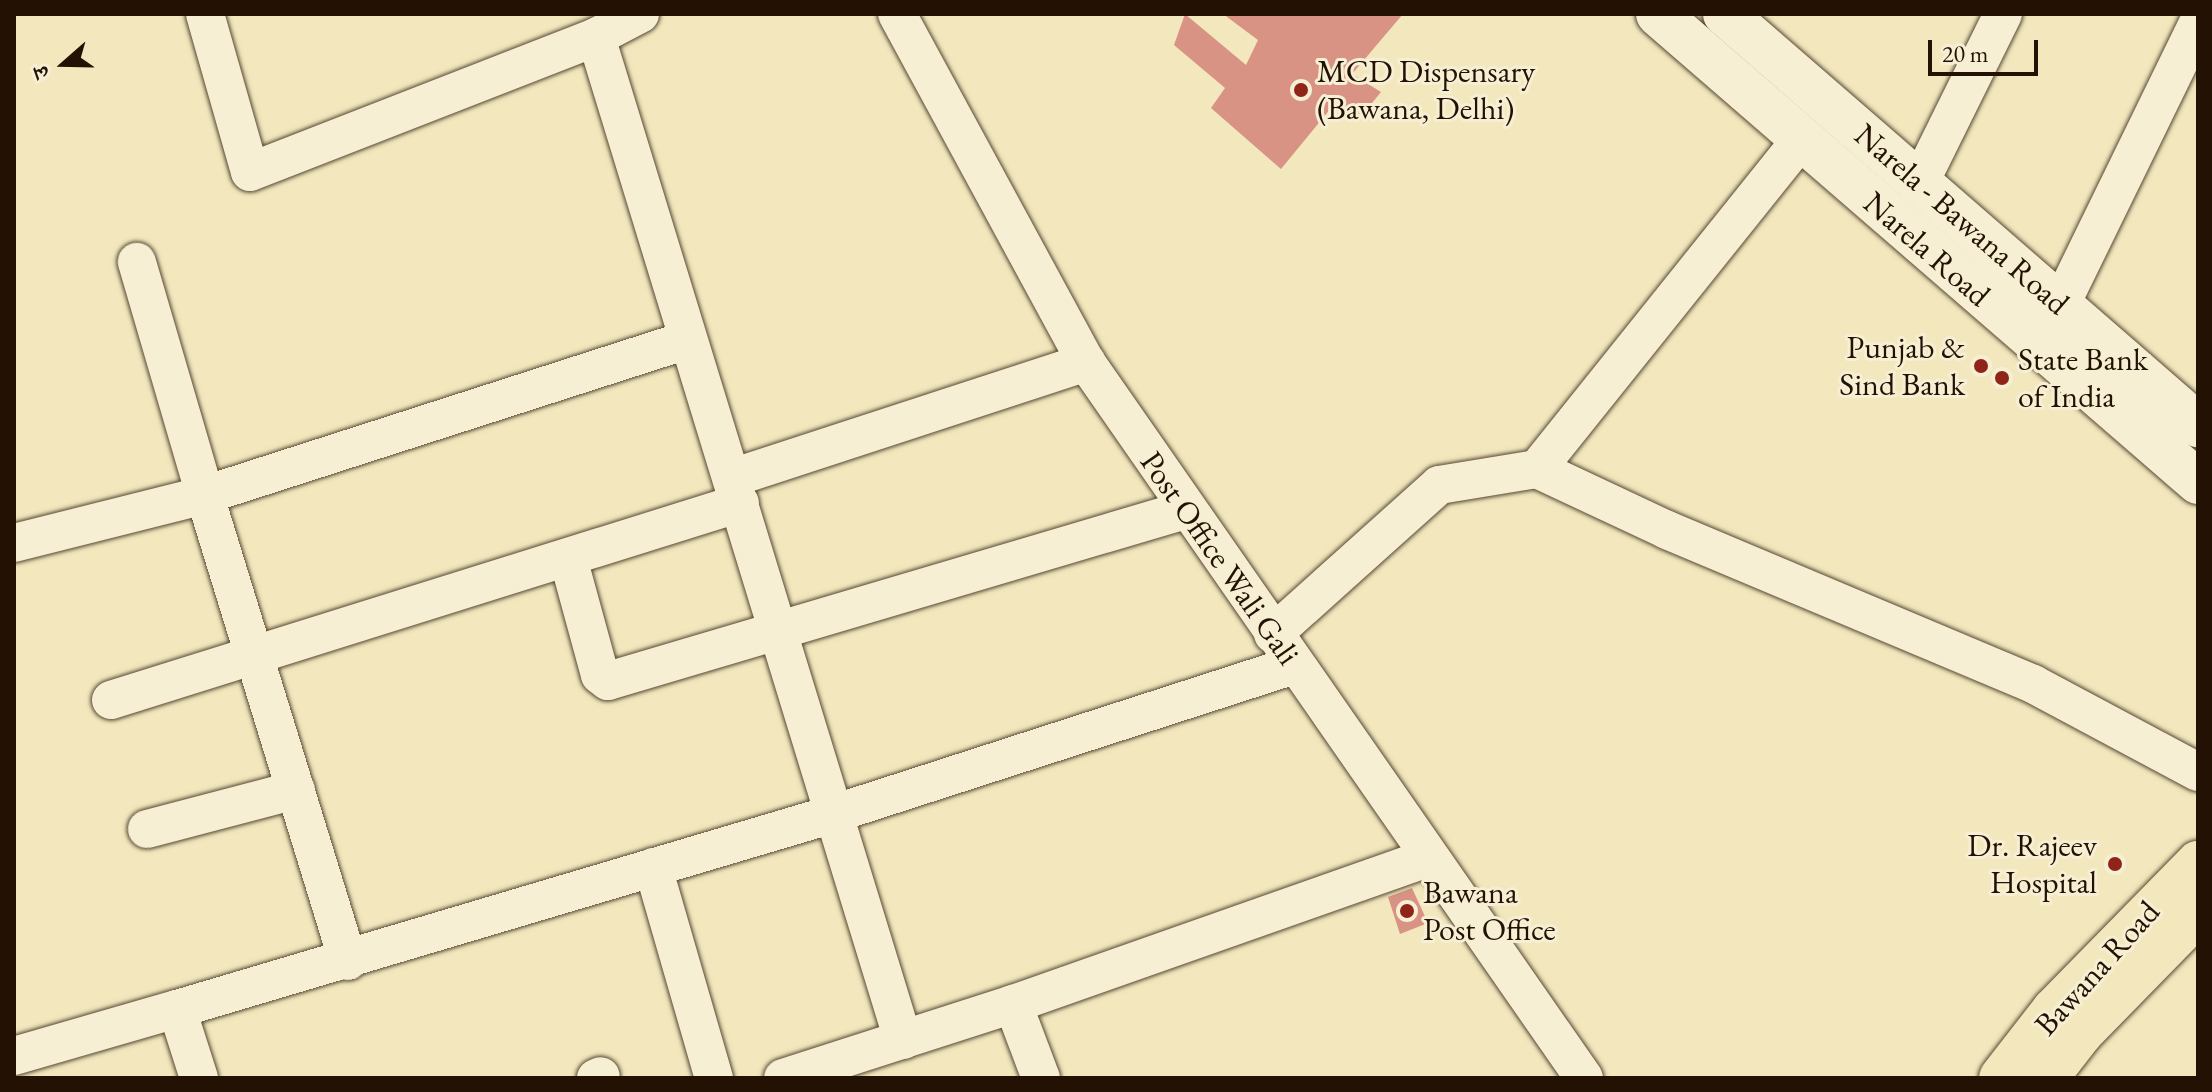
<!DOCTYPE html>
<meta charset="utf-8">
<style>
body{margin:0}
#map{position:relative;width:2212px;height:1092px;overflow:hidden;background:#f2e7bd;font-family:"EB Garamond","Noto Serif Devanagari",serif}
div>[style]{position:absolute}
.building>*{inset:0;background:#d89384}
.roads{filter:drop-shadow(0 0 2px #574732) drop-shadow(0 0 2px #574732)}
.street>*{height:38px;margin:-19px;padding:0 19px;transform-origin:19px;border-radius:19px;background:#f7efd4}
.secondary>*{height:44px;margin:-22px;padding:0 22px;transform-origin:22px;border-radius:22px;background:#f7efd4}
.primary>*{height:44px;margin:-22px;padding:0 22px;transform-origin:22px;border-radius:22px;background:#f2e7bd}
.dots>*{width:22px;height:22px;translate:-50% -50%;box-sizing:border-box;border:4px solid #f7efd4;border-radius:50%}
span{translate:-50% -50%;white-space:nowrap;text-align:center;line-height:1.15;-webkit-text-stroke:6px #f7efd4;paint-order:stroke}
.poi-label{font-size:32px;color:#231204}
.left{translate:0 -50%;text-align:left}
.right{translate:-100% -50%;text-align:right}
.street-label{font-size:32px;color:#231204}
.frame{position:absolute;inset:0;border:16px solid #231204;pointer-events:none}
.north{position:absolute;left:24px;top:24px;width:80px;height:80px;-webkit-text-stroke:6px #f7efd4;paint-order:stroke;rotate:250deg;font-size:22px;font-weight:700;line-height:32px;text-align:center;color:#231204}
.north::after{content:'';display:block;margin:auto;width:28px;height:36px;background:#231204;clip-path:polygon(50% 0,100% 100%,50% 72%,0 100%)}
.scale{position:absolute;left:1928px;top:40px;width:110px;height:36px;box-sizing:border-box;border:4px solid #231204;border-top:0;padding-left:10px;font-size:24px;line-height:28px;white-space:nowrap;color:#231204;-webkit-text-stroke:6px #f7efd4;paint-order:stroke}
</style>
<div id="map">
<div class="building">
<i style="clip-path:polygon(1185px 14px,1246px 65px,1258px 40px,1223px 14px,1403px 14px,1352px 74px,1381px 92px,1359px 119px,1336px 102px,1281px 169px,1211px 108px,1225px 88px,1174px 45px)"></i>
<i style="clip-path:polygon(1412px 888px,1428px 923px,1400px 934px,1388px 897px)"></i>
</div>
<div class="roads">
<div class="street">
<i style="left:205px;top:14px;width:164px;rotate:74.1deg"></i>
<i style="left:250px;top:172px;width:371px;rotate:-21.3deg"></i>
<i style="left:640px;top:14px;width:50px;rotate:152.4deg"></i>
<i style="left:596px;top:37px;width:1049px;rotate:72.98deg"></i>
<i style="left:897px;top:14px;width:396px;rotate:61.5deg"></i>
<i style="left:1086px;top:362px;width:872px;rotate:55.18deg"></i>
<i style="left:1918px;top:186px;width:192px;rotate:-63.7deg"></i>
<i style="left:2061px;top:304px;width:313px;rotate:-64deg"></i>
<i style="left:1537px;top:469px;width:423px;rotate:-51.3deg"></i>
<i style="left:732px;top:478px;width:373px;rotate:-18.1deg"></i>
<i style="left:14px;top:543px;width:197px;rotate:-14.1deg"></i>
<i style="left:205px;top:495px;width:243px;rotate:-106.3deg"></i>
<i style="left:568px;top:558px;width:121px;rotate:74.7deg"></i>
<i style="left:600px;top:675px;width:10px;rotate:37deg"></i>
<i style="left:608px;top:681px;width:602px;rotate:-16.51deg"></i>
<i style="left:1273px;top:634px;width:223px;rotate:-41.9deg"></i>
<i style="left:1439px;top:485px;width:99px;rotate:-9.3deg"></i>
<i style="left:1537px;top:469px;width:144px;rotate:25.1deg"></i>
<i style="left:1667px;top:530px;width:397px;rotate:22.8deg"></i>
<i style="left:2033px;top:684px;width:187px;rotate:28.1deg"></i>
<i style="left:111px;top:700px;width:659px;rotate:-17.39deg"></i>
<i style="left:147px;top:829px;width:154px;rotate:-14.7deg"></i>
<i style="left:653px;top:867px;width:220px;rotate:73.9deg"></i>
<i style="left:348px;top:961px;width:487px;rotate:-107.1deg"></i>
<i style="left:205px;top:495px;width:506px;rotate:-17.83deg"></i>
<i style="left:1013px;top:1004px;width:79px;rotate:69.3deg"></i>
<i style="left:14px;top:1056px;width:170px;rotate:-16.1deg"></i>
<i style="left:199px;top:1078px;width:72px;rotate:-107.7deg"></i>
<i style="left:177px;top:1009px;width:681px;rotate:-16.55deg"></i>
<i style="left:830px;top:815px;width:488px;rotate:-17.9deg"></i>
<i style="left:596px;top:1078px;width:5px;rotate:-22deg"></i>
<i style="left:783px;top:1078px;width:242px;rotate:-17.8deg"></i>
<i style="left:1013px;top:1004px;width:439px;rotate:-19.4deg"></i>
</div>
<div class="secondary">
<i style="left:1658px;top:14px;width:715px;rotate:40.91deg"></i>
<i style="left:1725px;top:14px;width:627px;rotate:40.99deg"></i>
</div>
<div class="primary">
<i style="left:2001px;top:1078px;width:86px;rotate:-52.1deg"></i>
<i style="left:2054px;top:1010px;width:206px;rotate:-45.6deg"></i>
<i style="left:2046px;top:1078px;width:57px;rotate:-52.1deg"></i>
<i style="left:2081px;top:1033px;width:168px;rotate:-45.7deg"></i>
</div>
</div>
<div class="dots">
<i style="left:1301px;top:90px;background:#8f2418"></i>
<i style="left:1981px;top:366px;background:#8f2418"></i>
<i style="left:2002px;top:378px;background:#8f2418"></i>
<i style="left:2115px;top:864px;background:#8f2418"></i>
<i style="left:1407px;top:911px;background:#8f2418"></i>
</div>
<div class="poi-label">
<span class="left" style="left:1317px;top:90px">MCD Dispensary<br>(Bawana, Delhi)</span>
<span class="right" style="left:1965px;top:366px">Punjab &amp;<br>Sind Bank</span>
<span class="left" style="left:2018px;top:378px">State Bank<br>of India</span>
<span class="right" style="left:2097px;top:864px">Dr. Rajeev<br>Hospital</span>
<span class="left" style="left:1423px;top:911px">Bawana<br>Post Office</span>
</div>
<div class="street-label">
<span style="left:1962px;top:219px;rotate:41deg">Narela - Bawana Road</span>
<span style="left:1927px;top:249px;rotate:41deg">Narela Road</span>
<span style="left:1220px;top:558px;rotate:55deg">Post Office Wali Gali</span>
<span style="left:2097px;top:968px;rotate:-48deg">Bawana Road</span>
</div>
<div class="frame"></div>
<div class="north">उ</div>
<div class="scale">20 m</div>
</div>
